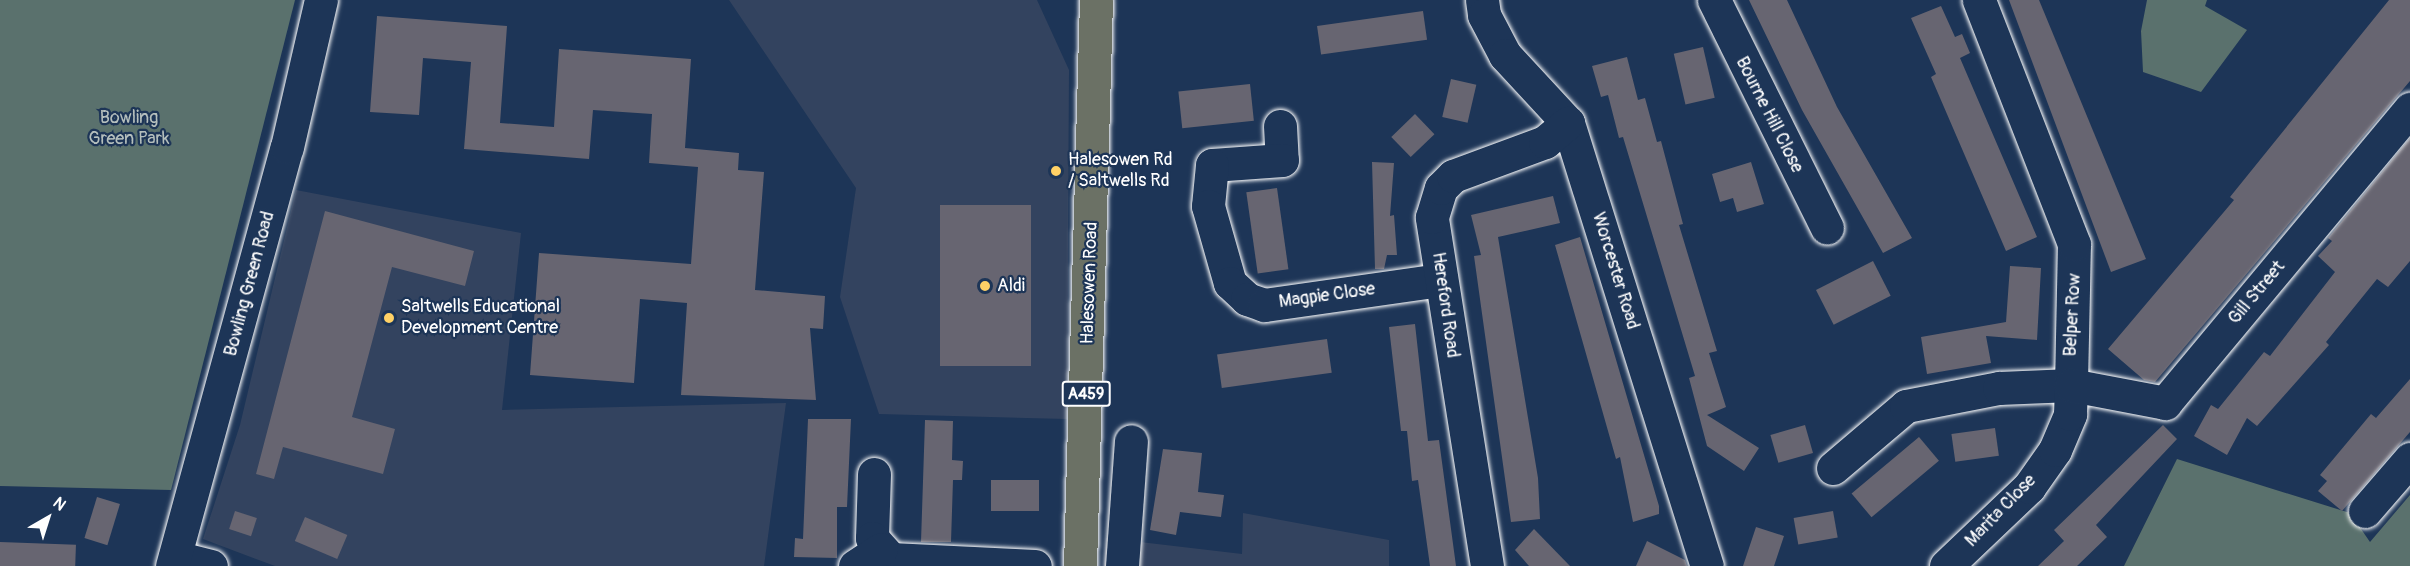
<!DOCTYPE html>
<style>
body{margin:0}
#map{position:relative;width:2410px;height:566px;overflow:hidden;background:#1d3557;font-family:Pangolin,sans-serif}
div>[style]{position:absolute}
.built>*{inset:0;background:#33435f}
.green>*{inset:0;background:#5a716d}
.building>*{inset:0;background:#676571;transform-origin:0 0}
.roads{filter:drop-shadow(0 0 2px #fff) drop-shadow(0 0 2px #fff)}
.minor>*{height:33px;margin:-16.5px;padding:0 16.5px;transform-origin:16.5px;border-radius:16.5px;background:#1d3557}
.major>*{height:33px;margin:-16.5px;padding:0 16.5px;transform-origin:16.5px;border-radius:16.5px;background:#6b7165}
.dots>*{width:16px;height:16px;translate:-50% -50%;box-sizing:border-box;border:3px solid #1d3557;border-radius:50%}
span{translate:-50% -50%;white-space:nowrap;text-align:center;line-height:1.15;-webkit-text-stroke:4.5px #1d3557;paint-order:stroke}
.shield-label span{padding:2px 4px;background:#1d3557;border:2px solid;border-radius:4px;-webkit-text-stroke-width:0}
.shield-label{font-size:16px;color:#fff;font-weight:700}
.street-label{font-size:18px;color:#fff}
.park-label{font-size:18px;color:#b5bfbd}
.poi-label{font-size:18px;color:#fff}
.left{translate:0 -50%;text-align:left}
.north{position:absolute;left:18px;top:488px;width:60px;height:60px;-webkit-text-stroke:4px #1d3557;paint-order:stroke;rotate:39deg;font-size:16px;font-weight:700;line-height:24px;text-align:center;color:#fff}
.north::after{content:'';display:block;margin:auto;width:21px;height:27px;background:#fff;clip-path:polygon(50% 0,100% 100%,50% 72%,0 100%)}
</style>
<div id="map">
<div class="built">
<i style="clip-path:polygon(729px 0,1037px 0,1069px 70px,1067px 419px,879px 414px,840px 297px,856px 188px)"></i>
<i style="clip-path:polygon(296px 190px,521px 233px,502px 410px,786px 403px,764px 566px,275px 566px,203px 539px,240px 425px)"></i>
<i style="clip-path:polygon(1243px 513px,1389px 540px,1389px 566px,1104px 566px,1106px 538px,1242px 554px)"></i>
</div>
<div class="green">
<i style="clip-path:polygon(0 0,295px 0,171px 490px,0 486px)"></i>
<i style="clip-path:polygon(2147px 0,2207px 0,2205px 6px,2247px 30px,2201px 92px,2143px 72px,2141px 31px)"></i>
<i style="clip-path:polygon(2177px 459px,2350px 513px,2370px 542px,2410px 495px,2410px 566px,2124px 566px)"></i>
</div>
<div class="building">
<i style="clip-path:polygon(1749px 0,1787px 0,1837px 107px,1912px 238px,1883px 253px,1802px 110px)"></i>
<i style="clip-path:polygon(2009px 0,2039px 0,2146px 259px,2111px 272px)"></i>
<i style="clip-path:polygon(2389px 0,2410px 0,2410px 81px,2155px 382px,2144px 380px,2108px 349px,2234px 200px,2230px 197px)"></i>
<i style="clip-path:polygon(1941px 6px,1955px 37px,1962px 34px,1970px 53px,1960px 58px,2037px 237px,2006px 251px,1931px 77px,1936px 74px,1911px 18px)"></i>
<i style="left:1423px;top:11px;width:29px;height:107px;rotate:82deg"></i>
<i style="clip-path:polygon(377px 16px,507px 26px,500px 123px,554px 127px,559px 49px,691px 59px,685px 148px,739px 153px,738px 170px,764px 172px,755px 290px,825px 296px,823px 329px,810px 328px,816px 400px,681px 395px,687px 303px,640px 299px,634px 383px,530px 375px,539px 253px,691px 264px,698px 167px,649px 163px,652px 114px,593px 110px,589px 159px,464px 149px,471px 62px,423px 58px,419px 115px,370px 112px)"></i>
<i style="left:1703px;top:47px;width:52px;height:30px;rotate:77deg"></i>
<i style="clip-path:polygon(1627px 57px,1638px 100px,1645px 98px,1657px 142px,1661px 141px,1683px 224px,1679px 225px,1717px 351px,1709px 353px,1726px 407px,1707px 415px,1759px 448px,1744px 471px,1707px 446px,1689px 378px,1695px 376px,1623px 137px,1619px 138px,1608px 95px,1601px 97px,1592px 66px)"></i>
<i style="left:1451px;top:79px;width:26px;height:39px;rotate:13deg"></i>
<i style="left:1250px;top:84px;width:37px;height:72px;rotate:84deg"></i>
<i style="left:1415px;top:114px;width:28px;height:33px;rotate:46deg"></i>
<i style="clip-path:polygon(2410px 138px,2410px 261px,2388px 287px,2377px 279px,2326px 342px,2329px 345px,2257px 426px,2247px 418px,2227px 455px,2194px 436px,2211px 405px,2218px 409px,2264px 352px,2270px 356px,2335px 272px,2318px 256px,2332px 241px,2328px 238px)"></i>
<i style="clip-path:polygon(1372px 162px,1394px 163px,1390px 216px,1394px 215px,1397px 255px,1387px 255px,1384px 269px,1375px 269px)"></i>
<i style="clip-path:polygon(1751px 162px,1764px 204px,1737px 212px,1733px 198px,1720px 202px,1712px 174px)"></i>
<i style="left:1277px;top:188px;width:82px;height:31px;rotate:82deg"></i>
<i style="clip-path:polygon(1553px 196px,1560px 223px,1498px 237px,1538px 478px,1540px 519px,1511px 522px,1474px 256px,1481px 255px,1471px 215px)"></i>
<i style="left:940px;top:205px;width:91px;height:161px"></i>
<i style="clip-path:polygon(325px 211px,474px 251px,465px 286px,392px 267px,352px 417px,395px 429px,383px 474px,283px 447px,274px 479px,256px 474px)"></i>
<i style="clip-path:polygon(1580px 237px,1659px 506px,1659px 514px,1633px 522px,1620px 457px,1616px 459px,1555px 245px)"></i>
<i style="left:1873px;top:261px;width:39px;height:64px;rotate:63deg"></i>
<i style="clip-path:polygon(2010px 266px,2041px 268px,2037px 340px,1986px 336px,1991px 363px,1927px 374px,1921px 337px,2006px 322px)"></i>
<i style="clip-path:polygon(1415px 324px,1428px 441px,1439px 440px,1456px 566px,1430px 566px,1418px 480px,1412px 481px,1407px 431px,1401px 431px,1389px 327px)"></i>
<i style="left:1327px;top:339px;width:34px;height:111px;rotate:82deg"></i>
<i style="clip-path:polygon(2410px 379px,2410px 432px,2342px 511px,2318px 491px,2327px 481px,2320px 475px,2371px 414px,2376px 418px)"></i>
<i style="clip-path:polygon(808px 419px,851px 419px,847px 507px,837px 507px,837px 558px,794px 557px,795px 538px,803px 539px)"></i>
<i style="clip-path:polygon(925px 420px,953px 421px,952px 460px,963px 461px,962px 480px,953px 480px,951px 542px,921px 542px)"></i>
<i style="left:1805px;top:425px;width:29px;height:36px;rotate:74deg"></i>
<i style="clip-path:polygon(2163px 425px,2177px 439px,2096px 525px,2107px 537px,2077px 566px,2038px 566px,2064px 541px,2054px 530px)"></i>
<i style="left:1995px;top:428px;width:28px;height:44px;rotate:82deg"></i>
<i style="left:1919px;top:437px;width:31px;height:88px;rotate:50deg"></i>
<i style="clip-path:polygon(1163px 449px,1202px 453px,1198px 492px,1224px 495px,1221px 517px,1180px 512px,1176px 535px,1150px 530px)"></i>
<i style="left:991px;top:480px;width:48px;height:31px"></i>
<i style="left:97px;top:497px;width:24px;height:43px;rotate:17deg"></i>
<i style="left:235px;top:511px;width:23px;height:19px;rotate:18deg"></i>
<i style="left:1833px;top:511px;width:27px;height:40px;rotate:80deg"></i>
<i style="left:305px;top:517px;width:46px;height:26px;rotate:23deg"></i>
<i style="clip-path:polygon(1756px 527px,1784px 536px,1774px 566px,1743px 566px)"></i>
<i style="clip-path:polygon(1534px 529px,1570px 566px,1529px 566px,1515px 550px)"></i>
<i style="clip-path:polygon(1647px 541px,1685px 560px,1687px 566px,1636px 566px)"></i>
<i style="left:0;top:542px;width:76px;height:24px;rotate:2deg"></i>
</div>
<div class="roads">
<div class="minor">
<i style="left:1482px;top:0;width:15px;rotate:82deg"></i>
<i style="left:1484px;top:15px;width:45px;rotate:62.3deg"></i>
<i style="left:1505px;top:55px;width:93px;rotate:47.2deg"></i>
<i style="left:1568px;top:123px;width:464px;rotate:72.6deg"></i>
<i style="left:1714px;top:0;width:254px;rotate:63.6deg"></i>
<i style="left:1280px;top:126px;width:34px;rotate:87deg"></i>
<i style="left:1282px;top:160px;width:70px;rotate:175.9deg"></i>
<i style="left:1212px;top:165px;width:41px;rotate:95.6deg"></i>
<i style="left:1208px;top:206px;width:80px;rotate:74.1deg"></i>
<i style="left:1230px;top:283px;width:23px;rotate:43deg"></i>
<i style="left:1247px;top:299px;width:18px;rotate:19deg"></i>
<i style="left:1264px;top:305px;width:178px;rotate:-8.1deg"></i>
<i style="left:1833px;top:468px;width:96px;rotate:-40.3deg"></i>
<i style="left:1906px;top:406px;width:95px;rotate:-11deg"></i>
<i style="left:1999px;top:388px;width:72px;rotate:-2.4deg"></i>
<i style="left:2071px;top:385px;width:141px;rotate:-88.8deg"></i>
<i style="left:2074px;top:244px;width:262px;rotate:-111.3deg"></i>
<i style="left:874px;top:474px;width:64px;rotate:91.8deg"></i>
<i style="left:872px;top:538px;width:28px;rotate:48deg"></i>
<i style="left:891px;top:559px;width:144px;rotate:2.8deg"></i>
<i style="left:2365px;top:511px;width:69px;rotate:-49.1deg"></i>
<i style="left:175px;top:557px;width:37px;rotate:14deg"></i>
<i style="left:172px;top:566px;width:434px;rotate:-74.7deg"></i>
<i style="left:287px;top:147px;width:151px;rotate:-77deg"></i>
<i style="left:855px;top:566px;width:31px;rotate:-33deg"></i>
<i style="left:1122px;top:566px;width:125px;rotate:-85.9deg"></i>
<i style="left:1487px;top:566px;width:353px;rotate:-99deg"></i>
<i style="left:1432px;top:217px;width:30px;rotate:-73deg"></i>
<i style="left:1441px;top:188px;width:17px;rotate:-45deg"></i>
<i style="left:1453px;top:176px;width:98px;rotate:-20.3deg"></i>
<i style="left:1545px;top:142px;width:30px;rotate:-40deg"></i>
<i style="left:1946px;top:566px;width:115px;rotate:-43.6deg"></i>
<i style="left:2029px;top:487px;width:45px;rotate:-54.9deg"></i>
<i style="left:2055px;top:450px;width:39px;rotate:-67deg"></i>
<i style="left:2070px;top:414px;width:29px;rotate:-88deg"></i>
<i style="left:2071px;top:385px;width:96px;rotate:10.8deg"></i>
<i style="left:2165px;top:403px;width:383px;rotate:-50.2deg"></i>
</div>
<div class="major">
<i style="left:1080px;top:566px;width:566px;rotate:-88.38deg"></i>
</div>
</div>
<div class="dots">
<i style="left:1056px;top:171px;background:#ffd166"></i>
<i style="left:985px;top:286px;background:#ffd166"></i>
<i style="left:389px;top:318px;background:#ffd166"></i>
</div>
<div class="shield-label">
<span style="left:1086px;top:394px">A459</span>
</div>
<div class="street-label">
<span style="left:1769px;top:115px;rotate:63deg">Bourne Hill Close</span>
<span style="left:1615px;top:271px;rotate:73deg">Worcester Road</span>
<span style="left:1090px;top:283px;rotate:-88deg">Halesowen Road</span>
<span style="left:250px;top:284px;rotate:-75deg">Bowling Green Road</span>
<span style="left:2257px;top:293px;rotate:-50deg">Gill Street</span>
<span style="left:1327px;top:296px;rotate:-8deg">Magpie Close</span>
<span style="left:1445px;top:305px;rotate:82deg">Hereford Road</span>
<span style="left:2073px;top:315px;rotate:-87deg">Belper Row</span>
<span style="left:2001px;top:511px;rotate:-46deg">Marita Close</span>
</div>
<div class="park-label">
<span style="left:129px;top:129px">Bowling<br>Green Park</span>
</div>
<div class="poi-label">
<span class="left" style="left:1068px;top:171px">Halesowen Rd<br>/ Saltwells Rd</span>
<span class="left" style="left:997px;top:286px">Aldi</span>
<span class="left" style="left:401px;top:318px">Saltwells Educational<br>Development Centre</span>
</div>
<div class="north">N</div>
</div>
